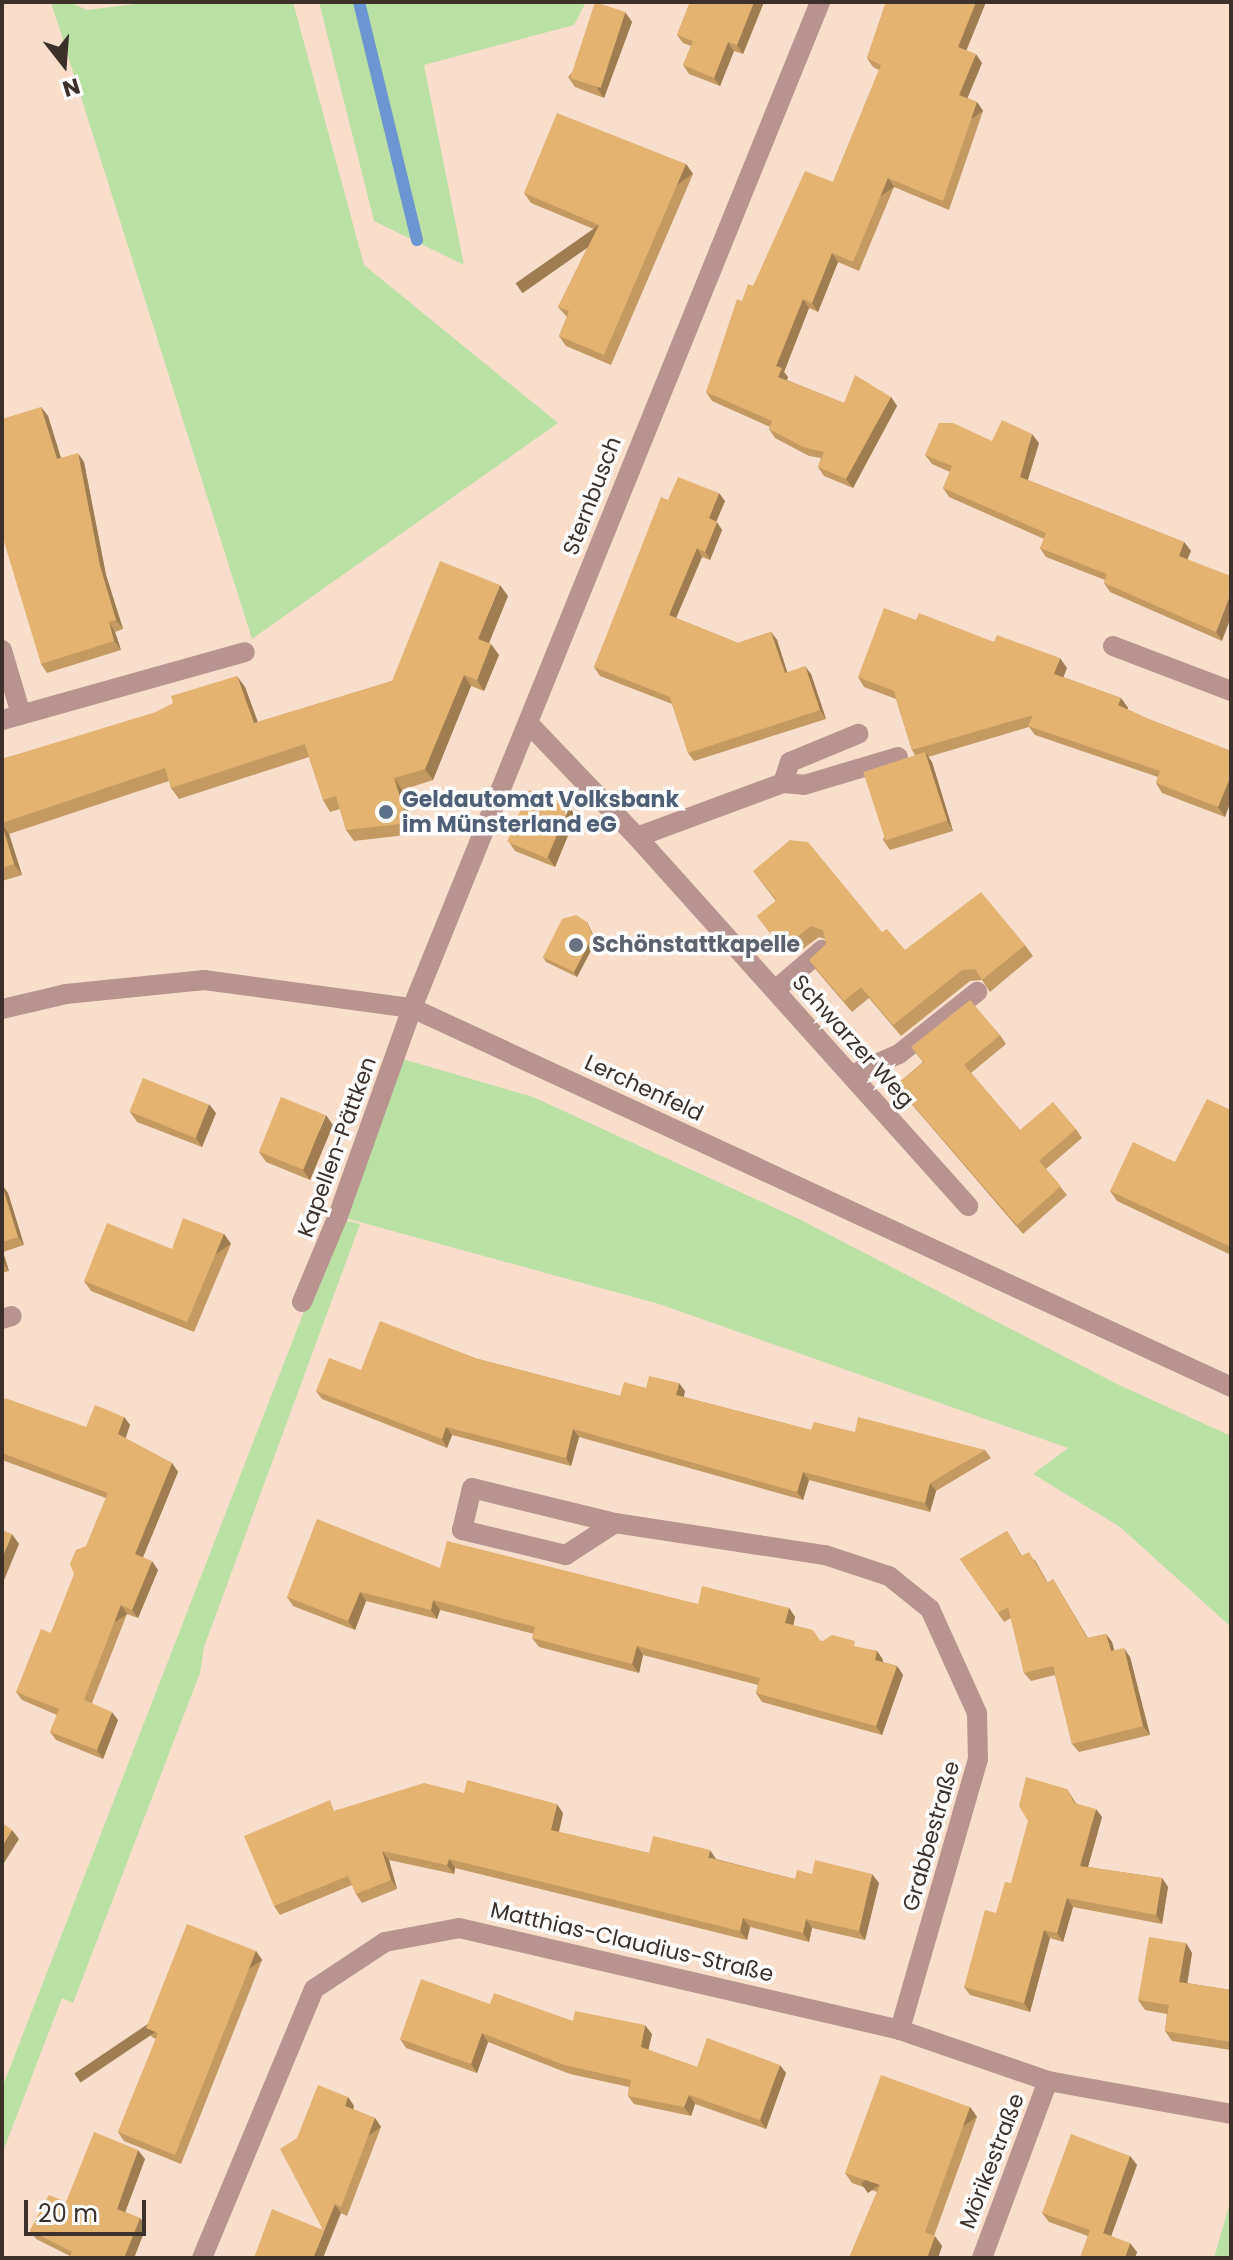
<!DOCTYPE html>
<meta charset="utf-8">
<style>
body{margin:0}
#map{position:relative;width:1233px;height:2260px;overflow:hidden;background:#fadecc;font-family:Poppins,sans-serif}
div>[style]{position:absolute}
.green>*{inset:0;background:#bae0a4}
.stream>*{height:12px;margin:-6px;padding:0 6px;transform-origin:6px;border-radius:6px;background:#6b96d1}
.minor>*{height:20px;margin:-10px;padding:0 10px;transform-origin:10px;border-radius:10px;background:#b8938f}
.wall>*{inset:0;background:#c49a62}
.shaded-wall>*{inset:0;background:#a07d50;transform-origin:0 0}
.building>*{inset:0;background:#e4b372;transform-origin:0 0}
.dots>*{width:22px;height:22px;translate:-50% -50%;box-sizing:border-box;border:4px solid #fff;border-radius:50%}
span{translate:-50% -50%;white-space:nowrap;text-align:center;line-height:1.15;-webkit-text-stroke:7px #fff;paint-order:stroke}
.street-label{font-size:22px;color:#3b302a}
.service-label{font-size:22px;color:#4e5e75;font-weight:700}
.left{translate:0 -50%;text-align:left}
.worship-label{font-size:22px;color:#5b616d;font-weight:700}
.frame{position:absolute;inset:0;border:4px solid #3b302a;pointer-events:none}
.north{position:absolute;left:24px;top:24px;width:80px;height:80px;-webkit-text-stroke:6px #fff;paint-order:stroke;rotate:163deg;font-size:22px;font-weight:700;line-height:32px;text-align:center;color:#3b302a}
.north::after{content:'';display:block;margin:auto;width:28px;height:36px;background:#3b302a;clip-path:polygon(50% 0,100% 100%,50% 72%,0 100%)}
.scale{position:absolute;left:24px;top:2200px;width:122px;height:36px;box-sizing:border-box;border:4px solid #3b302a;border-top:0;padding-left:10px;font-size:24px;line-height:28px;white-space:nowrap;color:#3b302a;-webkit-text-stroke:6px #fff;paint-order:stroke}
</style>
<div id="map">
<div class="green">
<i style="clip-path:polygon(51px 2px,69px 2px,87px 10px,151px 2px,293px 2px,364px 265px,558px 423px,252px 639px)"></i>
<i style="clip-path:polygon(319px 2px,586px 2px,574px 25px,424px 65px,464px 265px,374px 221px)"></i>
<i style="clip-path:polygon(396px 1057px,533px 1097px,801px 1220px,1115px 1383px,1231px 1436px,1231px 1627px,1120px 1527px,1033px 1474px,1068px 1448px,659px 1304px,338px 1216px)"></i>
<i style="clip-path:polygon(340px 1219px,360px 1224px,204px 1647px,200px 1673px,73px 2003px,62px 1998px,2px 2154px,2px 2088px)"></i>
<i style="clip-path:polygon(1231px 2199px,1231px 2258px,1214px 2258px)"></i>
</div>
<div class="stream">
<i style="left:359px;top:2px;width:245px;rotate:76.3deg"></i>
</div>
<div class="minor">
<i style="left:1113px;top:646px;width:126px;rotate:20.9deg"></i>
<i style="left:2px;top:650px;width:67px;rotate:73.5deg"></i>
<i style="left:2px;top:720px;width:252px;rotate:-15.6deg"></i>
<i style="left:529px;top:724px;width:156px;rotate:46.3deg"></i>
<i style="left:637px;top:837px;width:496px;rotate:48.1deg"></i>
<i style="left:783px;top:783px;width:22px;rotate:-72deg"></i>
<i style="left:790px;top:762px;width:74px;rotate:-22.4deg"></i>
<i style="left:637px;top:837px;width:156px;rotate:-20.3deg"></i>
<i style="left:783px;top:783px;width:21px;rotate:5deg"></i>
<i style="left:804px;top:785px;width:98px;rotate:-16.6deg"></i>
<i style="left:775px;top:990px;width:62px;rotate:-40.4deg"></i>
<i style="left:2px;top:1009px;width:66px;rotate:-13.2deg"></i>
<i style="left:66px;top:994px;width:139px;rotate:-5.8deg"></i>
<i style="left:204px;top:980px;width:210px;rotate:7.7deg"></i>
<i style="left:412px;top:1008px;width:902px;rotate:24.83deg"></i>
<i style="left:851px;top:1075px;width:52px;rotate:-23.6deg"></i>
<i style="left:899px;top:1054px;width:100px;rotate:-38.5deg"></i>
<i style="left:302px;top:1302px;width:93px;rotate:-67.3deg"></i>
<i style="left:338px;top:1216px;width:221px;rotate:-70.4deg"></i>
<i style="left:412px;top:1008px;width:1086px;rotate:-67.92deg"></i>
<i style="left:2px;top:1319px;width:10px;rotate:-17deg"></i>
<i style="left:615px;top:1523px;width:59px;rotate:146.9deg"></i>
<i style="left:566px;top:1555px;width:107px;rotate:-166.5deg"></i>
<i style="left:462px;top:1530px;width:43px;rotate:-76.6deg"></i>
<i style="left:472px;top:1488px;width:147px;rotate:13.8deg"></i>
<i style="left:615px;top:1523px;width:212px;rotate:8.7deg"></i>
<i style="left:825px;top:1555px;width:67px;rotate:18.2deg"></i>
<i style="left:889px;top:1576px;width:53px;rotate:38.8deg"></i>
<i style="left:930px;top:1609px;width:114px;rotate:65.7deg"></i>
<i style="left:977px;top:1713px;width:46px;rotate:88.8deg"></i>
<i style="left:978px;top:1759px;width:282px;rotate:106.1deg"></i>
<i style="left:202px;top:2258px;width:291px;rotate:-67.4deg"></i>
<i style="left:314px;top:1989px;width:85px;rotate:-33.5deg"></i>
<i style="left:385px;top:1942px;width:75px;rotate:-10.7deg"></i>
<i style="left:459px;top:1928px;width:453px;rotate:13deg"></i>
<i style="left:900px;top:2030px;width:157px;rotate:19deg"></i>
<i style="left:1048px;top:2081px;width:186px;rotate:10.2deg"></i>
<i style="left:982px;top:2258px;width:189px;rotate:-69.6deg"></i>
</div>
<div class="wall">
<i style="clip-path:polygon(690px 2px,764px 2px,743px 54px,734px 51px,720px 86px,689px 74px,683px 65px,691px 46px,683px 43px,677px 35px)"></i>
<i style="clip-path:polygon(886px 2px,986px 2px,966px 51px,982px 63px,967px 98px,977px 102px,983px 111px,949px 210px,894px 187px,859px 271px,838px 262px,818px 312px,809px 308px,784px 372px,788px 377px,787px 380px,844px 403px,891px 397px,897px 406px,853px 488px,824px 476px,818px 467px,821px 458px,809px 456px,775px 438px,769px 429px,770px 427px,712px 401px,706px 392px,742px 301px,833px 182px,879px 70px,873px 67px,867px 58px)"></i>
<i style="clip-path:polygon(625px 12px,632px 22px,604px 98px,575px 87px,568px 77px)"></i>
<i style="clip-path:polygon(686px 164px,693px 174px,611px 365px,566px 346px,559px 336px,567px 317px,558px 307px,596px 230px,531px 203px,524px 193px)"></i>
<i style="clip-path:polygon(41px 407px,48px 416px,61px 458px,84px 462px,106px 575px,123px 629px,115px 632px,121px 650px,47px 673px,41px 664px)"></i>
<i style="clip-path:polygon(992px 441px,1039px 443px,1028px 480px,1184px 542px,1191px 551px,1187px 559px,1222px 641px,1110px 592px,1104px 583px,1105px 580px,1046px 557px,1040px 548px,1044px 539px,949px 497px,943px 488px,950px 472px,932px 464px,925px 455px)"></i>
<i style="clip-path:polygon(668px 500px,725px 501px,716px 522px,722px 530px,710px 560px,702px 557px,676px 618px,738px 643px,771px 632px,777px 640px,787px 672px,811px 674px,826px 719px,694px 761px,688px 753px,672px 704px,600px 676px,594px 667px)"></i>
<i style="clip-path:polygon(508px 596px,489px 643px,499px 655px,484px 691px,471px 686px,433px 780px,402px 790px,415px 834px,354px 841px,346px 830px,340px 809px,330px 812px,323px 800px,309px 757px,179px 799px,171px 788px,169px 781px,9px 834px,22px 875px,2px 881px,2px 759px,245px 687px,258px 722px,392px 681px)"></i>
<i style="clip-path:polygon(916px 620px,994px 642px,1067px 668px,1063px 677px,1121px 698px,1128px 708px,1127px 709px,1146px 718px,1231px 751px,1225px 817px,1162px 793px,1156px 783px,1158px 777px,1035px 735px,1029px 727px,928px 757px,932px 762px,953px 831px,890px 850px,883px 840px,915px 755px,912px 750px,896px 699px,864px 687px,858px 677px)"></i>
<i style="clip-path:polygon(576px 816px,555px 867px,515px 851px,509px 842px)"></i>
<i style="clip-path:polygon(753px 871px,882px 932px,905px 950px,1025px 945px,1033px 956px,990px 992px,982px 980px,970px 981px,901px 1036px,869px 998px,852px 1012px,817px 971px,809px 960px,826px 944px,825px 939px,819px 937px,800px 951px,795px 944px,785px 952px,757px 916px,776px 901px)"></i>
<i style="clip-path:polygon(587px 922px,596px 941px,577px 977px,546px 962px,543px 957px)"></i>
<i style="clip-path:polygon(1000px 1035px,1006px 1044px,971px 1073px,1020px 1130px,1076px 1129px,1082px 1138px,1046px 1169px,1067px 1195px,1023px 1234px,903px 1094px,896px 1085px,923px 1062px,911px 1047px)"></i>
<i style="clip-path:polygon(1231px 1110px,1231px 1255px,1117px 1201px,1110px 1191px,1175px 1162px)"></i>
<i style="clip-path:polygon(130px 1112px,216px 1113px,202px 1147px,137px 1122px)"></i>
<i style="clip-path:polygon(333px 1125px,310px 1180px,266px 1162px,259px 1152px)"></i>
<i style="clip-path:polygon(2px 1185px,8px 1193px,24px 1245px,3px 1252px,9px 1271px,2px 1273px)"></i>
<i style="clip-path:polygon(224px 1234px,231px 1244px,194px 1332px,91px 1291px,84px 1281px)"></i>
<i style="clip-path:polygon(478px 1359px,620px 1396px,646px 1388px,685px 1391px,684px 1397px,811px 1430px,855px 1432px,985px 1450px,991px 1458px,936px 1491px,930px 1512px,809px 1480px,803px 1500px,579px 1437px,571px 1466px,452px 1435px,447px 1448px,322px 1399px,316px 1391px,361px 1370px)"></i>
<i style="clip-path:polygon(2px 1405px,86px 1427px,124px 1417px,130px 1425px,125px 1438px,172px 1463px,178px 1472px,143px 1557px,158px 1570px,138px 1618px,127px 1614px,92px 1703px,118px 1720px,103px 1759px,56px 1740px,50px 1732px,57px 1715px,22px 1700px,16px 1692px,51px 1633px,106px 1498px,2px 1460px)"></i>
<i style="clip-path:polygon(1007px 1531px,1022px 1556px,1035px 1560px,1048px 1583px,1053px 1579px,1088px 1638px,1106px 1634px,1112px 1642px,1114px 1651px,1130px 1657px,1150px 1735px,1079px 1752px,1072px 1744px,1055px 1675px,1031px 1681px,1024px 1673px,1011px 1618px,1004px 1622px,960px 1559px)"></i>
<i style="clip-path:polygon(440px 1568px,698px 1604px,789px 1608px,795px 1617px,793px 1625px,821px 1641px,877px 1651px,883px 1660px,883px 1662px,897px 1666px,903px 1675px,882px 1735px,762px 1702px,756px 1693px,758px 1685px,643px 1655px,639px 1673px,539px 1647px,532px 1638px,534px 1634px,440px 1610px,437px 1619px,366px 1601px,355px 1630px,293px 1606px,287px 1597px)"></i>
<i style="clip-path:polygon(1067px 1789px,1076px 1803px,1102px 1817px,1088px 1867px,1162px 1878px,1168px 1887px,1162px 1924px,1073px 1907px,1063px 1942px,1050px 1938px,1030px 2012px,970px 1995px,964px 1987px,996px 1913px,1011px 1883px)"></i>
<i style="clip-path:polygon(464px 1793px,563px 1813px,559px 1832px,649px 1853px,716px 1859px,795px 1879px,812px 1874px,879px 1883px,865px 1940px,812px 1928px,809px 1942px,750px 1927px,747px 1940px,455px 1868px,454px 1874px,389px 1860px,397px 1889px,362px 1903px,356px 1894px,352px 1885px,280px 1915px,274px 1906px,336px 1810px)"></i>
<i style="clip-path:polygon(1186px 1943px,1192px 1953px,1187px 1983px,1231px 1990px,1231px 2050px,1172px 2041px,1165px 2031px,1167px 2014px,1145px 2010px,1138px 2000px)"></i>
<i style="clip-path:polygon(256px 1951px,262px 1960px,181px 2164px,124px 2141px,118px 2132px,156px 2039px,152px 2037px,146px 2028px)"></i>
<i style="clip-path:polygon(490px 2004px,573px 2021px,652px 2034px,648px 2050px,697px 2067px,786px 2073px,766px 2129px,695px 2104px,691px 2116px,634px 2104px,628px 2096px,629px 2087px,570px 2074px,488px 2042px,477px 2073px,406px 2048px,400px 2039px)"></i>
<i style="clip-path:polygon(348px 2097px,354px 2106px,353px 2109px,375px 2118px,381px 2127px,347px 2216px,341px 2213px,323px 2230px,297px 2138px)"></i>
<i style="clip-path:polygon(970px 2107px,977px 2117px,934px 2236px,942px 2246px,938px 2258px,849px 2258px,877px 2192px,852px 2183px,845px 2173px)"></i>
<i style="clip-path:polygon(1130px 2156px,1137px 2165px,1111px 2236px,1137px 2252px,1135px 2258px,1080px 2258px,1088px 2236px,1049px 2222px,1042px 2213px)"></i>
<i style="clip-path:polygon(145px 2159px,125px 2212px,140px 2218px,146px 2227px,134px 2258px,69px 2258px,70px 2256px,36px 2239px,30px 2230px,66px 2202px)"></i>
</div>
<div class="shaded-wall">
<i style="clip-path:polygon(754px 2px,764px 2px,743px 54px,737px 45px)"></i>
<i style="clip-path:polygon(976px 2px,986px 2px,964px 56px,958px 47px)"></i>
<i style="clip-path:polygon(625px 12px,632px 22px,604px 98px,597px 88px)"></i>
<i style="clip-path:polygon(728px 42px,734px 51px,720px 86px,714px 78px)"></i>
<i style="clip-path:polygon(976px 54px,982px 63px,965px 104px,959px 95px)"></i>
<i style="left:977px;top:102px;width:11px;height:105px;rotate:56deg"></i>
<i style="left:686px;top:164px;width:12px;height:208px;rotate:55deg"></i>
<i style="left:888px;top:178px;width:11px;height:91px;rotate:56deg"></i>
<i style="clip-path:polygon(832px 253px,838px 262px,818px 312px,812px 303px)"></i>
<i style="clip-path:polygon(803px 299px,809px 308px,784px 372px,788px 377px,784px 386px,778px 377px,776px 366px)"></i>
<i style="clip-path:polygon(891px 397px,897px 406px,853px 488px,846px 479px)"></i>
<i style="clip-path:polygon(41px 407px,48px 416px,64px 468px,57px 459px)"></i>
<i style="clip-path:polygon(1032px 434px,1039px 443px,1026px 485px,1020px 477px)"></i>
<i style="clip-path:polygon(78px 453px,84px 462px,106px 575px,123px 629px,116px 620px,100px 566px)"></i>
<i style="clip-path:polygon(719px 493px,725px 501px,714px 527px,709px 518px)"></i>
<i style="clip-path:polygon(717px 522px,722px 530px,710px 560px,705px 552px)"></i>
<i style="clip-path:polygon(1184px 542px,1191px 551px,1185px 565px,1179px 556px)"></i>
<i style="clip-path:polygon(697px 548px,702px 557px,674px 623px,669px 615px)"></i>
<i style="clip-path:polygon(500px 585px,508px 596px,486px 650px,478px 639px)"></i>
<i style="clip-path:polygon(1231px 592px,1231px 617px,1222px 641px,1216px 632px)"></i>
<i style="clip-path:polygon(109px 622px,115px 632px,121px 650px,114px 641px)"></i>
<i style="clip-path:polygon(771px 632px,777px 640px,790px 681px,785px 673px)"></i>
<i style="clip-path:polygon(491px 644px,499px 655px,484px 691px,477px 680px)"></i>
<i style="clip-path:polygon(1060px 658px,1067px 668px,1061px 683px,1054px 674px)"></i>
<i style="clip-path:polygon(805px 666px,811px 674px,826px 719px,820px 710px)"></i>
<i style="clip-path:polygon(464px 675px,471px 686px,433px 780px,425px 769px)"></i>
<i style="clip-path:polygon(237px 676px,245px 687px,262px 734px,254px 723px)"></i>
<i style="clip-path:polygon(1121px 698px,1128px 708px,1125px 715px,1118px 705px)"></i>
<i style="clip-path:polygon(925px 752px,932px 762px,953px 831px,947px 821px)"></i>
<i style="clip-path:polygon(1231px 775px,1231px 801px,1225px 817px,1218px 807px)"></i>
<i style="clip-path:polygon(394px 778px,402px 790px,415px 834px,408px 823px)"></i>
<i style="clip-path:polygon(569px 807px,576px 816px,555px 867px,548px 857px)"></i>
<i style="clip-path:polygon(2px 824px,9px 834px,22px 875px,14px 864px)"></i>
<i style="clip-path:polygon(587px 922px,596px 941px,577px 977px,574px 972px)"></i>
<i style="clip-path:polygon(209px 1104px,216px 1113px,202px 1147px,196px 1138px)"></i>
<i style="clip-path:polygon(326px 1115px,333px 1125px,310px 1180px,303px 1170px)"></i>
<i style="clip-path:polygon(2px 1185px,8px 1193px,24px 1245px,18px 1237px)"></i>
<i style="left:224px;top:1234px;width:12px;height:95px;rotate:55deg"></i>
<i style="clip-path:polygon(2px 1250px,3px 1252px,9px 1271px,3px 1262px)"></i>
<i style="clip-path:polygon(679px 1383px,685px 1391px,682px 1404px,676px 1395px)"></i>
<i style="clip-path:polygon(124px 1417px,130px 1425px,124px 1443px,118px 1434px)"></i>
<i style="clip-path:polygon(446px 1427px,452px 1435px,447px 1448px,442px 1439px)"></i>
<i style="clip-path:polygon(573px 1429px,579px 1437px,571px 1466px,566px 1458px)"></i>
<i style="clip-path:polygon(172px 1463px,178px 1472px,141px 1562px,135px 1554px)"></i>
<i style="clip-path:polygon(803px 1472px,809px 1480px,803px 1500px,797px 1492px)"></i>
<i style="clip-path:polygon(930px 1483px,936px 1491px,930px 1512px,925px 1503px)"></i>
<i style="clip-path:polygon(12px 1534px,19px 1544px,2px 1585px,2px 1558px)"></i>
<i style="clip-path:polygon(152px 1561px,158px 1570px,138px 1618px,132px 1610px)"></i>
<i style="clip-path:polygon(360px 1592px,366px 1601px,355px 1630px,348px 1621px)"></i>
<i style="clip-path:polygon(433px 1600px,440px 1610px,437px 1619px,431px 1610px)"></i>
<i style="left:121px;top:1605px;width:11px;height:102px;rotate:56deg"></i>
<i style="clip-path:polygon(789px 1608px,795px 1617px,792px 1632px,785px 1623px)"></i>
<i style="clip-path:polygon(1106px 1634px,1112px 1642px,1117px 1660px,1111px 1651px)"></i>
<i style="clip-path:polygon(637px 1646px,643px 1655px,639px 1673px,632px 1664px)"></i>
<i style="clip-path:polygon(1124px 1648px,1130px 1657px,1150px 1735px,1143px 1726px)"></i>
<i style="clip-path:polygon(877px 1651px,883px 1660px,881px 1669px,875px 1660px)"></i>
<i style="clip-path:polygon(897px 1666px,903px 1675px,882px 1735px,876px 1726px)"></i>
<i style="clip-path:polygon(112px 1712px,118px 1720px,103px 1759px,97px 1750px)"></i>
<i style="clip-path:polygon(557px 1804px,563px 1813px,557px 1839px,551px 1830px)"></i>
<i style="clip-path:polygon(1096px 1809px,1102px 1817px,1086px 1874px,1080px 1866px)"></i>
<i style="clip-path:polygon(12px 1830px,19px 1839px,2px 1866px,2px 1846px)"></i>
<i style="clip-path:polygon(710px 1850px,716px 1859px,708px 1858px)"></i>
<i style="clip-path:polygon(382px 1851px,389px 1860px,397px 1889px,391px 1880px)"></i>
<i style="clip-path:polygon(449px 1859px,455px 1868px,454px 1874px,447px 1865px)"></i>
<i style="clip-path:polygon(872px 1874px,879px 1883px,865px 1940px,859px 1931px)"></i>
<i style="clip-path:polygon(1162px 1878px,1168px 1887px,1162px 1924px,1156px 1915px)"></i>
<i style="clip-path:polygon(1067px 1898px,1073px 1907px,1063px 1942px,1057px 1933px)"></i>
<i style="clip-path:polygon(743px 1918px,750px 1927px,747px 1940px,740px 1931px)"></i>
<i style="clip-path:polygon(806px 1919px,812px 1928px,809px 1942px,803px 1933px)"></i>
<i style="clip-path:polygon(1044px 1930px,1050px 1938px,1030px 2012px,1024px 2003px)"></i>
<i style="clip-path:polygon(1186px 1943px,1192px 1953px,1186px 1992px,1179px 1982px)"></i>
<i style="left:256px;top:1951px;width:11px;height:219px;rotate:56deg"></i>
<i style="clip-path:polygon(645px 2025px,652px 2034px,647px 2056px,641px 2047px)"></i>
<i style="clip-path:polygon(482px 2033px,488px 2042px,477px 2073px,471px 2064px)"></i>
<i style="clip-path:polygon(780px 2065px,786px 2073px,766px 2129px,760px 2120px)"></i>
<i style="clip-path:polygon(689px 2095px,695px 2104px,691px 2116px,684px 2107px)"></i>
<i style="clip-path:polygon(348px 2097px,354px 2106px,351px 2115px,345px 2106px)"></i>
<i style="left:970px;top:2107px;width:12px;height:133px;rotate:55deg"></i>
<i style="left:375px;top:2118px;width:11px;height:95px;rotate:56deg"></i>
<i style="clip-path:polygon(138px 2150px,145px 2159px,123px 2218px,117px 2209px)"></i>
<i style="clip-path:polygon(1130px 2156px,1137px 2165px,1109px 2242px,1103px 2233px)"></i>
<i style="clip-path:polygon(335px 2204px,341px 2213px,323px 2258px,313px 2258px)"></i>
<i style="clip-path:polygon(140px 2218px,146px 2227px,134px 2258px,124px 2258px)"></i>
<i style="clip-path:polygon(935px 2236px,942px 2246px,938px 2258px,927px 2258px)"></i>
<i style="clip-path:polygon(1130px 2243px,1137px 2252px,1135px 2258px,1125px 2258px)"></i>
</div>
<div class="building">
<i style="left:595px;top:2px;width:32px;height:80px;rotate:18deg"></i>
<i style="clip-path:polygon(690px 2px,754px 2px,737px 45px,728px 42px,714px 78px,683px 65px,693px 41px,677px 35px)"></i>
<i style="clip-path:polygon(886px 2px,976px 2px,958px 47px,976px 54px,959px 95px,977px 102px,943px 201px,888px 178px,853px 262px,832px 253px,812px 303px,803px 299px,776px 366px,782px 368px,778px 377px,844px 403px,855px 375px,891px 397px,846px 479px,818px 467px,824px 452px,803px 447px,769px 429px,772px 421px,706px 392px,737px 299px,742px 301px,748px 284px,753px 286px,805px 171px,833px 182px,881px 65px,867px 58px)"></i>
<i style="clip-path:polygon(557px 113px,686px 164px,604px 355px,559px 336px,569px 311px,558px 307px,599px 225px,524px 193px)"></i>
<i style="clip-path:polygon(41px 407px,57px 459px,78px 453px,100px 566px,116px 620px,109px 622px,114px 641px,41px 664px,2px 535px,2px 419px)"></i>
<i style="clip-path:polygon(1002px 420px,1032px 434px,1020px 477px,1184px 542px,1179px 556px,1231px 576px,1231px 592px,1216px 632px,1104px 583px,1107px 574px,1040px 548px,1046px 533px,943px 488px,952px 466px,925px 455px,939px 423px,953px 423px,992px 441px)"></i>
<i style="clip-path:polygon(678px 477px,719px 493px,709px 518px,717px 522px,705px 552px,697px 548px,669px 615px,738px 643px,771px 632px,785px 673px,805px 666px,820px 710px,688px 753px,670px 697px,594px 667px,661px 497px,668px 500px)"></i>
<i style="clip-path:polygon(440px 561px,500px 585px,478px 639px,491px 644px,477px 680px,464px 675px,425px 769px,394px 778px,408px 823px,346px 830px,336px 796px,323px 800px,305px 744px,171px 788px,165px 768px,2px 823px,2px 759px,156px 712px,173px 703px,171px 696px,237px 676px,254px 723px,392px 681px)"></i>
<i style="clip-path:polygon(884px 608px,916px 620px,919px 613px,994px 642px,997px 635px,1060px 658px,1054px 674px,1121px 698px,1118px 705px,1146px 718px,1231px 751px,1231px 775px,1218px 807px,1156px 783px,1160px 771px,1028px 726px,1033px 715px,912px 750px,894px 691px,858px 677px)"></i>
<i style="left:925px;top:752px;width:72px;height:65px;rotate:72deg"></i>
<i style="left:529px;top:790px;width:43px;height:56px;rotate:23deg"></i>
<i style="clip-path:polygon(2px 825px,14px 864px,2px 868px)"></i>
<i style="clip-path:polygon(790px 840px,808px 842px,882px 932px,887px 929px,905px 950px,981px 892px,1025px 945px,982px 980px,975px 969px,962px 970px,893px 1025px,861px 987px,844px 1001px,809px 960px,826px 944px,823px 930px,811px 926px,793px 940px,787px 933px,777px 941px,757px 916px,777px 900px,753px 871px)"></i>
<i style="clip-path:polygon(576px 915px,587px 922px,593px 936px,574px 972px,543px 957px,562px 919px)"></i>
<i style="clip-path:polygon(970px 1000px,1000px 1035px,964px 1065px,1020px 1130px,1053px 1102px,1076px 1129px,1039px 1161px,1061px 1186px,1017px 1225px,896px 1085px,924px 1062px,911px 1047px)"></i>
<i style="left:143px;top:1078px;width:71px;height:36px;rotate:22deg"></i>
<i style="left:281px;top:1097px;width:48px;height:59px;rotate:22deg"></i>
<i style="clip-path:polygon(1207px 1099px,1231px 1110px,1231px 1247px,1110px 1191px,1133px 1142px,1175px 1162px)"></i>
<i style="clip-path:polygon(2px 1185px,18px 1237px,2px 1242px)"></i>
<i style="clip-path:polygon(183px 1218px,224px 1234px,187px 1322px,84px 1281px,107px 1223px,172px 1249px)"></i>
<i style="clip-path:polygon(380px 1321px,478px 1359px,620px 1396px,624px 1382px,646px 1388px,649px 1376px,679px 1383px,676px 1395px,811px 1430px,814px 1422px,855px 1432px,858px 1417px,985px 1450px,930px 1483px,925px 1503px,803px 1472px,797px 1492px,573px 1429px,566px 1458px,446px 1427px,442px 1439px,316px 1391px,329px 1358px,361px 1370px)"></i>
<i style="clip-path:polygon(5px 1398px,86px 1427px,95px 1405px,124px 1417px,118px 1434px,172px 1463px,135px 1554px,152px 1561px,132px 1610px,121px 1605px,84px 1700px,112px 1712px,97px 1750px,50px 1732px,59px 1709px,16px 1692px,41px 1629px,51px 1633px,74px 1574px,70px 1564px,76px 1550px,86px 1546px,108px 1493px,2px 1453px,2px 1405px)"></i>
<i style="clip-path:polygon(317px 1519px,440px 1568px,447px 1541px,698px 1604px,702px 1586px,789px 1608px,785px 1623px,813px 1630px,821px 1642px,832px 1635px,855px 1641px,854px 1646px,877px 1651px,875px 1660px,897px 1666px,876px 1726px,756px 1693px,760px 1678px,637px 1646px,632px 1664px,532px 1638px,535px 1627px,433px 1600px,431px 1610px,360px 1592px,348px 1621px,287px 1597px)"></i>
<i style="clip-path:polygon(2px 1530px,12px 1534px,2px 1558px)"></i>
<i style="clip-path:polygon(1007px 1531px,1021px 1556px,1029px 1552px,1047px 1583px,1053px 1579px,1087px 1638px,1106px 1634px,1111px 1651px,1124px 1648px,1143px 1726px,1072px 1744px,1053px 1666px,1024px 1673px,1008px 1607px,998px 1613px,960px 1559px)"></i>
<i style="clip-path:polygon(1026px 1777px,1067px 1789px,1074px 1803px,1096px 1809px,1080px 1866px,1162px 1878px,1156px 1915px,1067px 1898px,1057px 1933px,1044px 1930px,1024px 2003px,964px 1987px,985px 1910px,996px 1913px,1005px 1882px,1011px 1883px,1028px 1821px,1019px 1806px)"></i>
<i style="clip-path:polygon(467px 1780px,557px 1804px,551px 1830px,649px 1853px,653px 1836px,710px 1850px,708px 1858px,795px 1879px,797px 1870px,812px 1874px,815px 1860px,872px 1874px,859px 1931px,806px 1919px,803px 1933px,743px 1918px,740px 1931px,449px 1859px,447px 1865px,382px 1851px,391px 1880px,356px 1894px,348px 1876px,274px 1906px,244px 1836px,330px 1800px,334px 1811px,424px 1783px,464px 1793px)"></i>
<i style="clip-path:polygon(2px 1823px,12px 1830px,2px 1846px)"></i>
<i style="clip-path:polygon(187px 1924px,256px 1951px,175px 2155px,118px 2132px,158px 2033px,146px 2028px)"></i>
<i style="clip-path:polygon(1149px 1937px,1186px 1943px,1179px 1982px,1231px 1990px,1231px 2042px,1165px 2031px,1169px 2005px,1138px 2000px)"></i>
<i style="clip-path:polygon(421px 1979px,490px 2004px,494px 1993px,573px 2021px,575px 2011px,645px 2025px,641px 2047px,697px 2067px,707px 2038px,780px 2065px,760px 2120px,689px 2095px,684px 2107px,628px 2096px,631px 2080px,564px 2065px,482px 2033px,471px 2064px,400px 2039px)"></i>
<i style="clip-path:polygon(881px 2075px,970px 2107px,925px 2232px,935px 2236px,927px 2258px,849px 2258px,880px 2185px,845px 2173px)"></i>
<i style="clip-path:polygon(318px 2085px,348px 2097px,345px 2106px,375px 2118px,341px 2207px,335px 2204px,313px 2258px,254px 2258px,272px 2209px,323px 2230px,280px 2149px,297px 2138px)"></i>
<i style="clip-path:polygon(94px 2132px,138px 2150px,117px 2209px,140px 2218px,124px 2258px,69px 2258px,72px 2252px,30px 2230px,49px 2195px,66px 2202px)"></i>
<i style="clip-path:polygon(1071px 2134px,1130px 2156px,1103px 2233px,1130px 2243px,1125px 2258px,1080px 2258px,1090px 2230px,1042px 2213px)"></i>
</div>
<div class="dots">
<i style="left:386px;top:812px;background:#5c6f8a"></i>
<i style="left:576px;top:945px;background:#6b7280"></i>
</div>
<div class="street-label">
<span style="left:592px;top:496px;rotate:-69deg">Sternbusch</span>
<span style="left:853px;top:1041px;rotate:48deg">Schwarzer Weg</span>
<span style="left:644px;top:1088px;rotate:25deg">Lerchenfeld</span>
<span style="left:337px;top:1147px;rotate:-70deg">Kapellen-Pättken</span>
<span style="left:931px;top:1836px;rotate:-74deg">Grabbestraße</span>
<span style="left:632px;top:1942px;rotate:13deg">Matthias-Claudius-Straße</span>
<span style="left:992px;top:2161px;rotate:-69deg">Mörikestraße</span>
</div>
<div class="service-label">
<span class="left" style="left:402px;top:812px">Geldautomat Volksbank<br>im Münsterland eG</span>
</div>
<div class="worship-label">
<span class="left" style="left:592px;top:945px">Schönstattkapelle</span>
</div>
<div class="frame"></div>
<div class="north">N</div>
<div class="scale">20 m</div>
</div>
